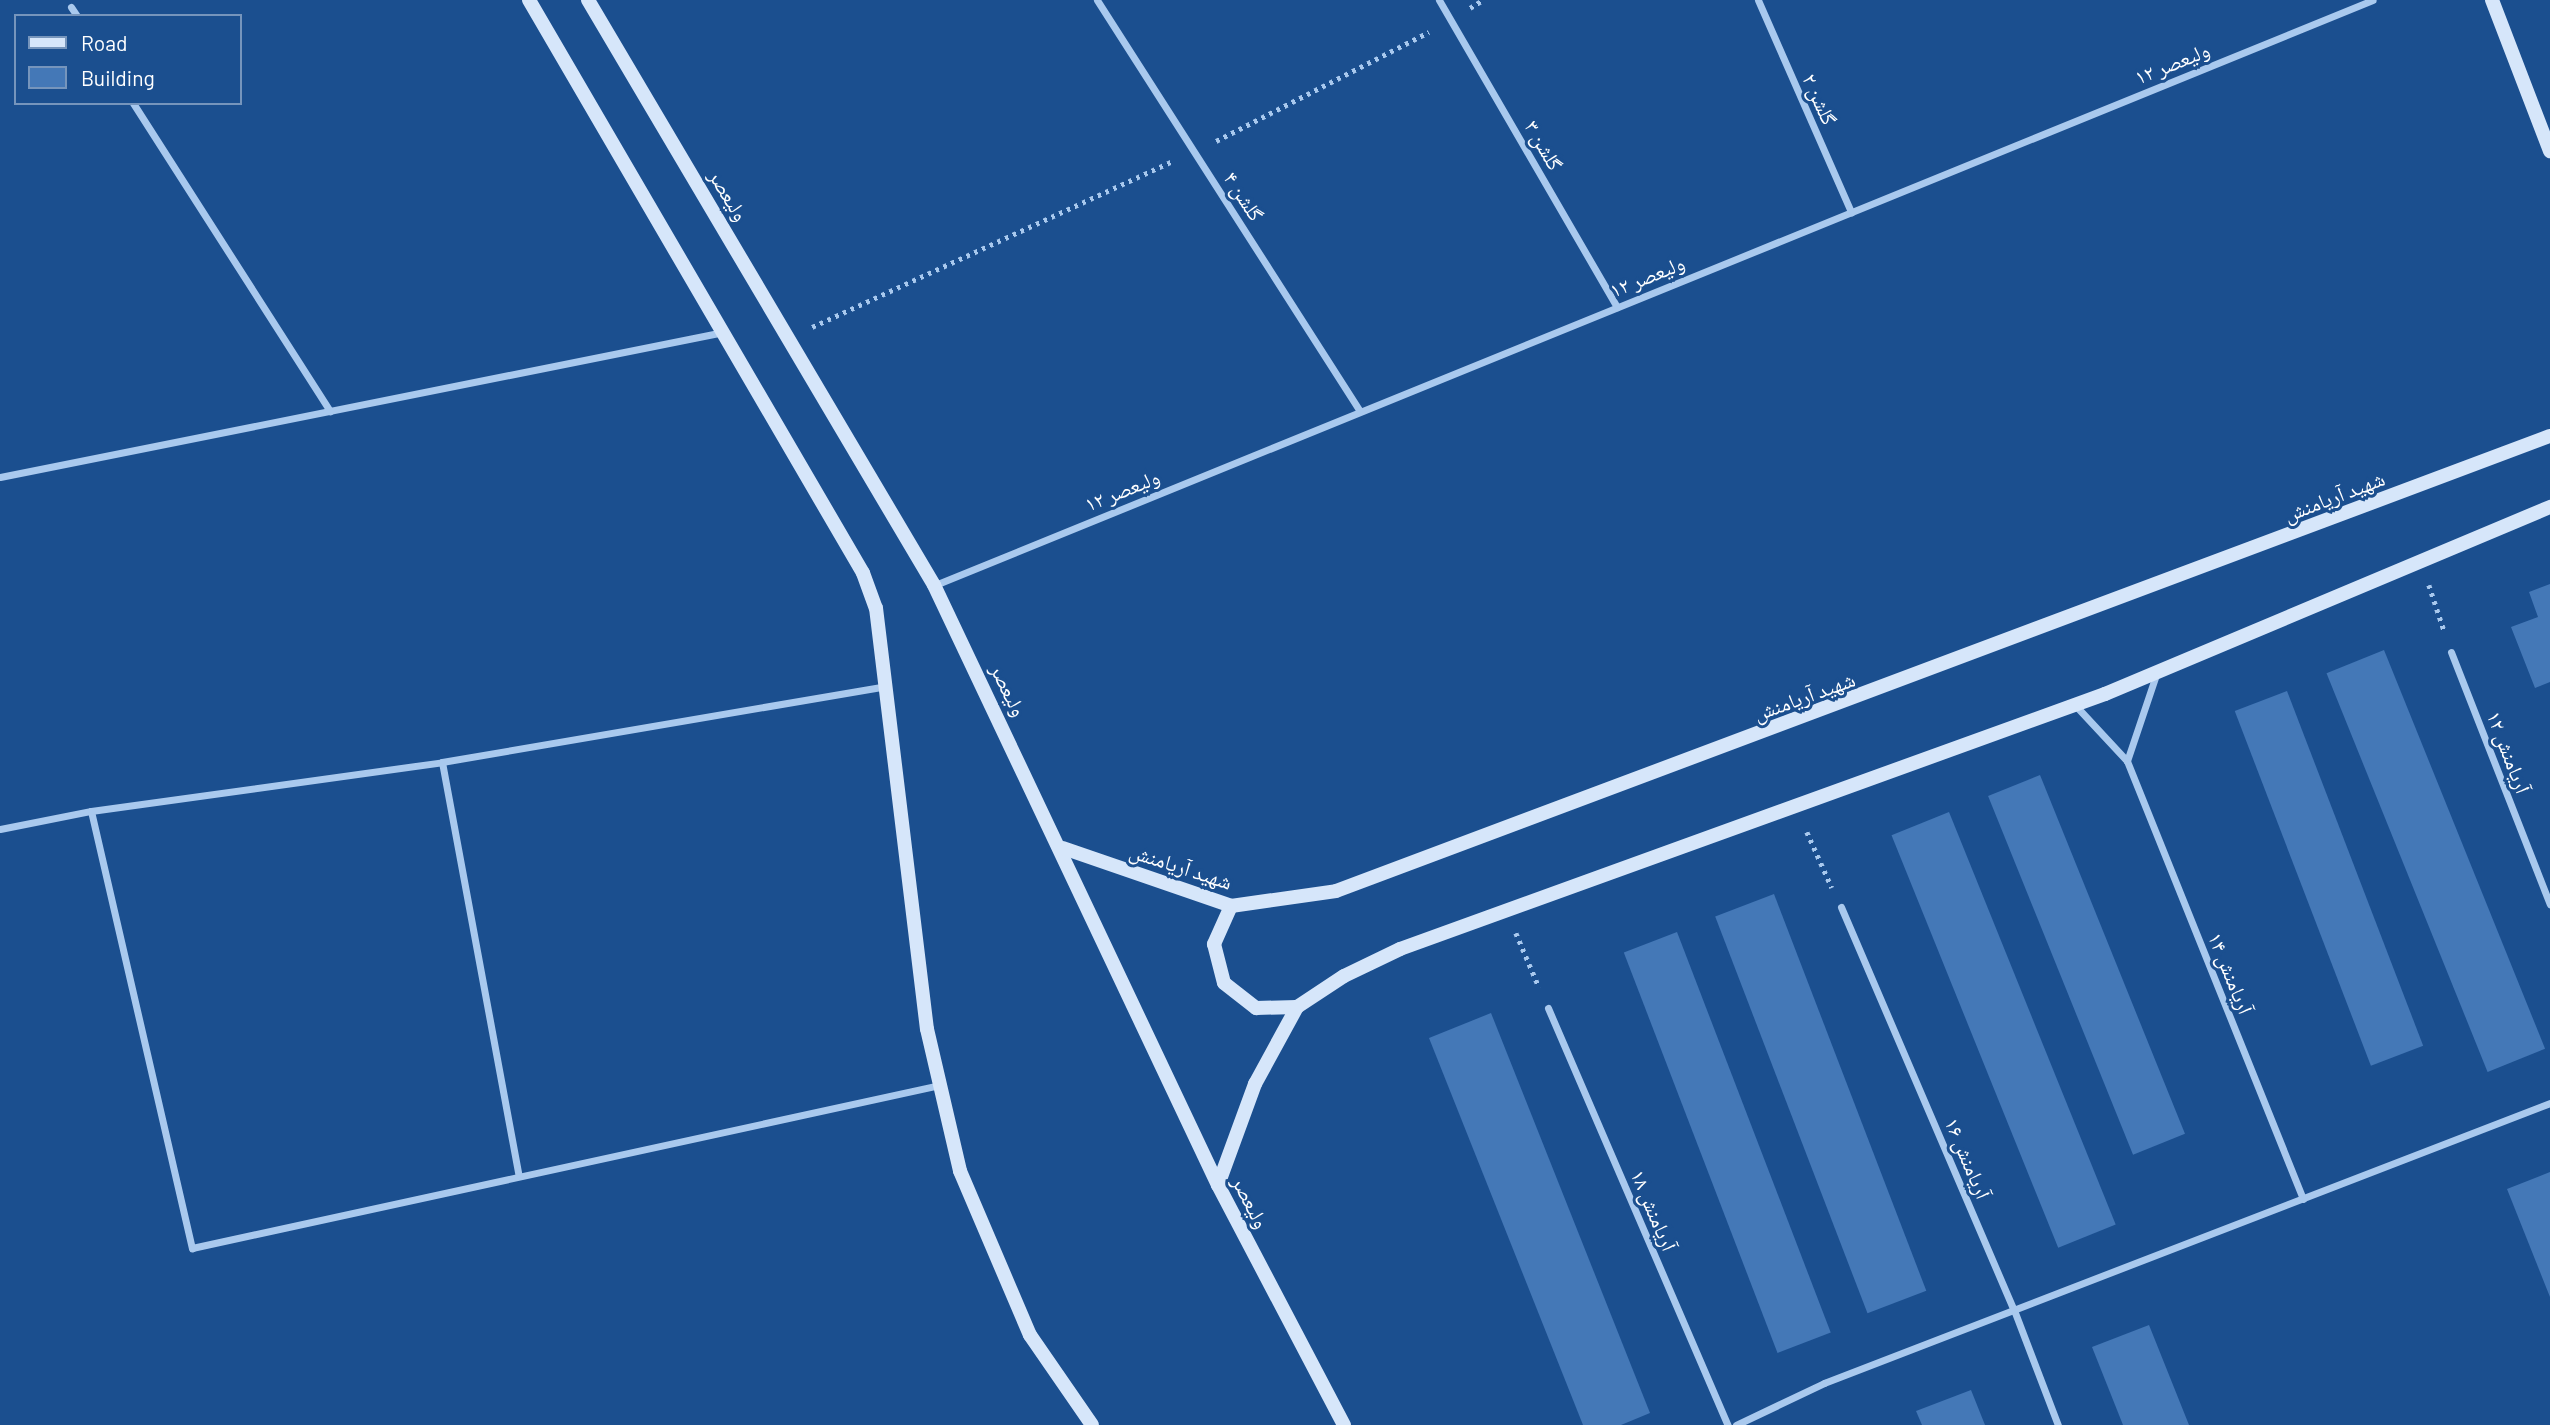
<!DOCTYPE html>
<meta charset="utf-8">
<style>
body{margin:0}
#map{position:relative;width:2550px;height:1425px;overflow:hidden;background:#1b4f8f;font-family:Barlow,"Noto Naskh Arabic",sans-serif}
div>[style]{position:absolute}
.building>*{inset:0;background:#4478b7;transform-origin:0 0}
.path>*{height:4.5px;margin-top:-2.25px;transform-origin:0;background:repeating-linear-gradient(90deg,#a9c9ee 0 3.5px,transparent 0 8.5px)}
.street>*{height:7px;margin:-3.5px;padding:0 3.5px;transform-origin:3.5px;border-radius:3.5px;background:#a9c9ee}
.secondary>*{height:14px;margin:-7px;padding:0 7px;transform-origin:7px;border-radius:7px;background:#d6e6fa}
span{translate:-50% -50%;white-space:nowrap;text-align:center;line-height:1.15;-webkit-text-stroke:6px #1b4f8f;paint-order:stroke}
.street-label{font-size:21px;color:#fff}
.legend{position:absolute;left:14px;top:14px;width:228px;height:91px;box-sizing:border-box;background:#1b4f8f;border:2px solid #7695bc;margin:0;padding:9px 12px;list-style:none;font-size:21px;color:#fff}
.legend li{display:flex;align-items:center;gap:14px;height:35px}
.legend b{width:35px;border:2px solid #7695bc}
</style>
<div id="map">
<div class="building">
<i style="clip-path:polygon(2550px 584px,2550px 682px,2535px 688px,2511px 627px,2538px 617px,2529px 592px)"></i>
<i style="left:2384px;top:650px;width:430px;height:62px;rotate:68deg"></i>
<i style="left:2287px;top:691px;width:380px;height:56px;rotate:69deg"></i>
<i style="left:2040px;top:775px;width:387px;height:56px;rotate:68deg"></i>
<i style="left:1949px;top:812px;width:445px;height:62px;rotate:68deg"></i>
<i style="left:1774px;top:894px;width:425px;height:63px;rotate:69deg"></i>
<i style="left:1677px;top:932px;width:429px;height:57px;rotate:69deg"></i>
<i style="clip-path:polygon(1491px 1013px,1650px 1413px,1621px 1425px,1583px 1425px,1429px 1038px)"></i>
<i style="clip-path:polygon(2550px 1172px,2550px 1297px,2507px 1189px)"></i>
<i style="clip-path:polygon(2149px 1325px,2189px 1425px,2123px 1425px,2092px 1347px)"></i>
<i style="clip-path:polygon(1971px 1390px,1985px 1425px,1922px 1425px,1916px 1411px)"></i>
</div>
<div class="path">
<i style="left:1470px;top:8px;width:15px;rotate:-32deg"></i>
<i style="left:1216px;top:141px;width:239px;rotate:-27.1deg"></i>
<i style="left:812px;top:327px;width:397px;rotate:-24.7deg"></i>
<i style="left:2429px;top:585px;width:47px;rotate:71.6deg"></i>
<i style="left:1807px;top:832px;width:61px;rotate:65.9deg"></i>
<i style="left:1516px;top:933px;width:59px;rotate:66.9deg"></i>
</div>
<div class="street">
<i style="left:1097px;top:0;width:488px;rotate:57.4deg"></i>
<i style="left:1439px;top:0;width:355px;rotate:59.9deg"></i>
<i style="left:1758px;top:0;width:232px;rotate:66.3deg"></i>
<i style="left:71px;top:7px;width:11px;rotate:56deg"></i>
<i style="left:133px;top:103px;width:366px;rotate:57.4deg"></i>
<i style="left:0;top:477px;width:738px;rotate:-11.33deg"></i>
<i style="left:935px;top:585px;width:1552px;rotate:-22.14deg"></i>
<i style="left:2451px;top:652px;width:271px;rotate:68.6deg"></i>
<i style="left:2075px;top:705px;width:76px;rotate:47.1deg"></i>
<i style="left:2127px;top:761px;width:472px;rotate:68.1deg"></i>
<i style="left:2127px;top:761px;width:91px;rotate:-71.4deg"></i>
<i style="left:442px;top:762px;width:421px;rotate:79.5deg"></i>
<i style="left:91px;top:811px;width:449px;rotate:77deg"></i>
<i style="left:192px;top:1248px;width:766px;rotate:-12.29deg"></i>
<i style="left:0;top:829px;width:93px;rotate:-11.2deg"></i>
<i style="left:91px;top:811px;width:354px;rotate:-7.9deg"></i>
<i style="left:442px;top:762px;width:447px;rotate:-9.7deg"></i>
<i style="left:1841px;top:907px;width:439px;rotate:66.8deg"></i>
<i style="left:2014px;top:1310px;width:123px;rotate:69.1deg"></i>
<i style="left:1548px;top:1008px;width:454px;rotate:66.7deg"></i>
<i style="left:1736px;top:1425px;width:98px;rotate:-25.5deg"></i>
<i style="left:1824px;top:1383px;width:778px;rotate:-21.09deg"></i>
</div>
<div class="secondary">
<i style="left:529px;top:0;width:663px;rotate:59.76deg"></i>
<i style="left:863px;top:573px;width:37px;rotate:70deg"></i>
<i style="left:876px;top:608px;width:424px;rotate:83.1deg"></i>
<i style="left:927px;top:1029px;width:146px;rotate:76.9deg"></i>
<i style="left:960px;top:1171px;width:178px;rotate:66.9deg"></i>
<i style="left:1030px;top:1335px;width:109px;rotate:55.4deg"></i>
<i style="left:588px;top:0;width:680px;rotate:59.4deg"></i>
<i style="left:934px;top:585px;width:664px;rotate:64.67deg"></i>
<i style="left:1218px;top:1185px;width:271px;rotate:62.3deg"></i>
<i style="left:2492px;top:0;width:162px;rotate:69deg"></i>
<i style="left:1063px;top:848px;width:178px;rotate:19deg"></i>
<i style="left:1231px;top:906px;width:106px;rotate:-8.1deg"></i>
<i style="left:1336px;top:891px;width:1296px;rotate:-20.55deg"></i>
<i style="left:1231px;top:906px;width:42px;rotate:114.1deg"></i>
<i style="left:1214px;top:944px;width:40px;rotate:75.6deg"></i>
<i style="left:1224px;top:983px;width:41px;rotate:38deg"></i>
<i style="left:1256px;top:1008px;width:41px;rotate:-1.4deg"></i>
<i style="left:1218px;top:1185px;width:108px;rotate:-69.9deg"></i>
<i style="left:1255px;top:1084px;width:88px;rotate:-61.4deg"></i>
<i style="left:1297px;top:1007px;width:56px;rotate:-33.4deg"></i>
<i style="left:1344px;top:976px;width:62px;rotate:-25.7deg"></i>
<i style="left:1400px;top:949px;width:750px;rotate:-19.89deg"></i>
<i style="left:2105px;top:694px;width:483px;rotate:-22.8deg"></i>
</div>
<div class="street-label">
<span style="left:2172px;top:63px;rotate:-22deg">ولیعصر ۱۲</span>
<span style="left:1820px;top:99px;rotate:66deg">گلشن ۲</span>
<span style="left:1544px;top:145px;rotate:60deg">گلشن ۳</span>
<span style="left:729px;top:195px;rotate:59deg">ولیعصر</span>
<span style="left:1244px;top:196px;rotate:57deg">گلشن ۴</span>
<span style="left:1647px;top:276px;rotate:-22deg">ولیعصر ۱۲</span>
<span style="left:1122px;top:490px;rotate:-22deg">ولیعصر ۱۲</span>
<span style="left:2334px;top:496px;rotate:-21deg">شهید آریامنش</span>
<span style="left:1009px;top:690px;rotate:64deg">ولیعصر</span>
<span style="left:1804px;top:696px;rotate:-20deg">شهید آریامنش</span>
<span style="left:2509px;top:752px;rotate:69deg">آریامنش ۱۲</span>
<span style="left:1181px;top:866px;rotate:18deg">شهید آریامنش</span>
<span style="left:2231px;top:973px;rotate:68deg">آریامنش ۱۴</span>
<span style="left:1968px;top:1158px;rotate:67deg">آریامنش ۱۶</span>
<span style="left:1251px;top:1202px;rotate:63deg">ولیعصر</span>
<span style="left:1654px;top:1210px;rotate:67deg">آریامنش ۱۸</span>
</div>
<ul class="legend">
<li><b style="height:9px;background:#d6e6fa"></b>Road</li>
<li><b style="height:19px;background:#4478b7"></b>Building</li>
</ul>
</div>
